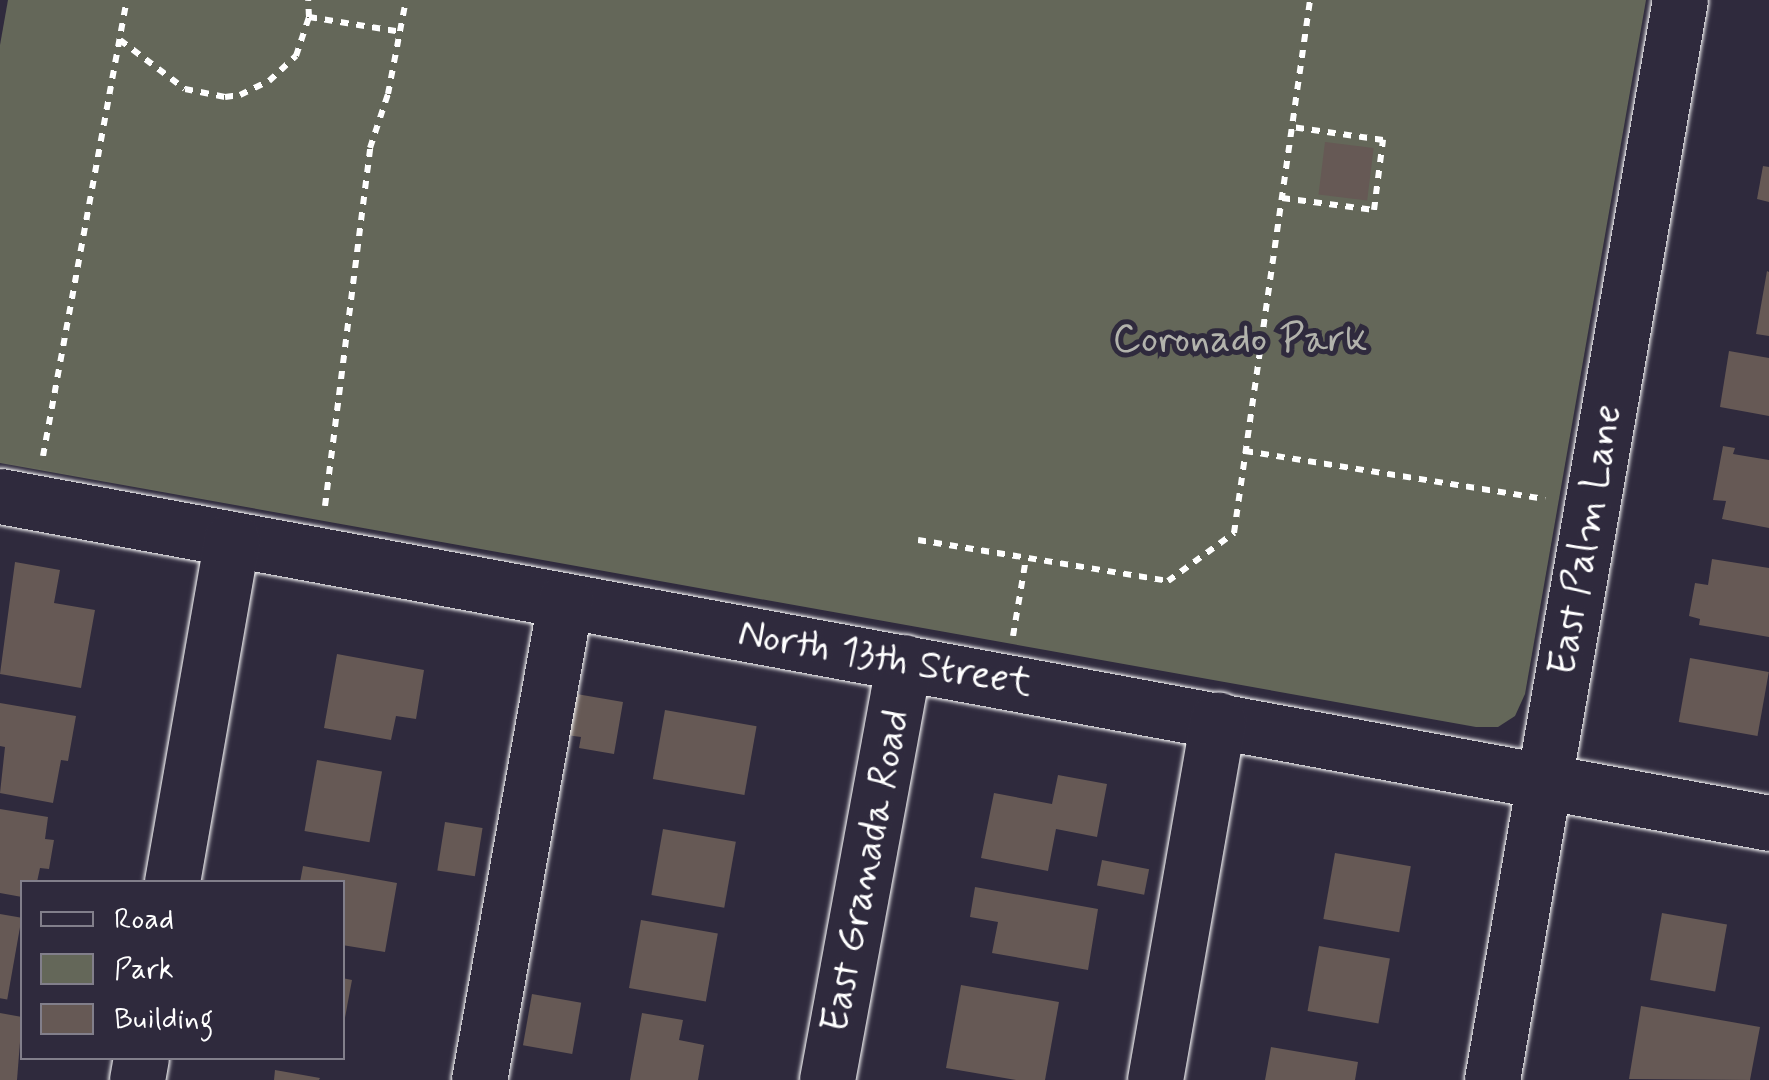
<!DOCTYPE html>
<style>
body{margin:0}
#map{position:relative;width:1769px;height:1080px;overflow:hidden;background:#2f2a3d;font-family:Mynerve,sans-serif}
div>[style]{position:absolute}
.green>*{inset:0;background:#646759}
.building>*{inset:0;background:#665955;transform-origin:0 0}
.path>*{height:6px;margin-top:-3px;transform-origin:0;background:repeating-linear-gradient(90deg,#fff 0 8px,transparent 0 16px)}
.roads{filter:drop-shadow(0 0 2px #fff) drop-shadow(0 0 2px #fff)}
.minor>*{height:55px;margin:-27.5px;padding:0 27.5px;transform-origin:27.5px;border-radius:27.5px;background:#2f2a3d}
span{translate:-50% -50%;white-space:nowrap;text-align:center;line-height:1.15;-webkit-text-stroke:10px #2f2a3d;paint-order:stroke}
.park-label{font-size:40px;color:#b2b3ac}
.street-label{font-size:40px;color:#fff}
.legend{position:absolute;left:20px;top:880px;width:325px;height:180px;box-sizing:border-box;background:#2f2a3d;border:2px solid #827f8b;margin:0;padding:12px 18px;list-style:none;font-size:30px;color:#fff}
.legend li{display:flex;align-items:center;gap:20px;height:50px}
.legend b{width:50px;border:2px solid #827f8b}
</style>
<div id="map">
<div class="green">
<i style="clip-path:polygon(8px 0,1646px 0,1525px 694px,1515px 716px,1498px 727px,1476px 727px,0 463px,0 45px)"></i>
</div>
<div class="building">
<i style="left:1325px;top:142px;width:49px;height:53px;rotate:7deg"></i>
<i style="clip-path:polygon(1763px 166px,1769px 167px,1769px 202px,1757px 199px)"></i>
<i style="clip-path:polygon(1767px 271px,1769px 272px,1769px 336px,1756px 334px)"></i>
<i style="clip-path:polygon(1729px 351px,1769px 358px,1769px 416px,1720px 407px)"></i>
<i style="clip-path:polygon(1723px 446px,1735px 448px,1733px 454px,1769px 460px,1769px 528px,1722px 519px,1726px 501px,1713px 500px)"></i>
<i style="clip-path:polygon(1712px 559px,1769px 568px,1769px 637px,1699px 625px,1700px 619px,1689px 616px,1695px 583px,1708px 585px)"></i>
<i style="clip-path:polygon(15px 562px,60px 570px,54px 603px,95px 610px,81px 688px,0 674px)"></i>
<i style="clip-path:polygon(337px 654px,424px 670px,416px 719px,396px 716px,391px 740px,324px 728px)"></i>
<i style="left:1690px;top:658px;width:80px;height:65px;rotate:10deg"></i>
<i style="clip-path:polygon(565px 692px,623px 702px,614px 754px,579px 748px,581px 737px,559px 734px)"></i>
<i style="clip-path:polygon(0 703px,76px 716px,68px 761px,61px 760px,53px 803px,0 793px,5px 747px,0 746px)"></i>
<i style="left:665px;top:710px;width:93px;height:70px;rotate:10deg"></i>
<i style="left:317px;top:760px;width:66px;height:72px;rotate:10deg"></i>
<i style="clip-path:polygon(1058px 775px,1107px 784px,1097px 837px,1056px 829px,1048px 871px,981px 858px,994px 793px,1052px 804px)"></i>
<i style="clip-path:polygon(0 809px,48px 817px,45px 839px,54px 840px,49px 869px,40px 868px,37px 882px,22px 882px,22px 897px,0 893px)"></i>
<i style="left:445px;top:822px;width:38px;height:49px;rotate:9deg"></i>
<i style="left:663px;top:829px;width:74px;height:67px;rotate:10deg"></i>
<i style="left:1335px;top:853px;width:77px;height:67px;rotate:10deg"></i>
<i style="left:1102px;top:860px;width:48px;height:26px;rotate:11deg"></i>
<i style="clip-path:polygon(303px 866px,397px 883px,385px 952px,342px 945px,342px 882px,300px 882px)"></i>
<i style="clip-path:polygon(975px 887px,1098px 909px,1088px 970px,992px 953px,998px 922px,970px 917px)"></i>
<i style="left:1662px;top:913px;width:66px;height:68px;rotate:10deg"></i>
<i style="left:0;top:914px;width:22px;height:83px;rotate:10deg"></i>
<i style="left:641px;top:920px;width:78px;height:69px;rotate:10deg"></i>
<i style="left:1319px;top:946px;width:72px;height:66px;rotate:10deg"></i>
<i style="clip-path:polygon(342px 978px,352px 980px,344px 1023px,342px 1023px)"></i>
<i style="clip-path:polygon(961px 985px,1059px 1002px,1045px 1080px,1016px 1080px,946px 1068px)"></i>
<i style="left:532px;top:994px;width:50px;height:52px;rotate:10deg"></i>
<i style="clip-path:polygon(1641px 1006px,1760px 1027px,1750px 1080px,1629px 1079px)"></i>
<i style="clip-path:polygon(0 1013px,22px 1017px,17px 1080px,0 1080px)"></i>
<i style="clip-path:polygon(642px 1013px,683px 1020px,679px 1040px,704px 1045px,698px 1080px,630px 1080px)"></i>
<i style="clip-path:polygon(1271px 1047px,1358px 1062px,1355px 1080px,1265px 1080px)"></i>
<i style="clip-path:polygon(275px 1070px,320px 1078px,319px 1080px,274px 1080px)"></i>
</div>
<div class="path">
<i style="left:309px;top:17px;width:94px;rotate:9.2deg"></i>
<i style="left:120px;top:40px;width:81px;rotate:37deg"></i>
<i style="left:185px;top:89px;width:41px;rotate:11.3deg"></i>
<i style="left:225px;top:97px;width:15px;rotate:-8deg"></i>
<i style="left:240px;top:95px;width:32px;rotate:-26deg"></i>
<i style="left:269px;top:81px;width:37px;rotate:-43deg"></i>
<i style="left:296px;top:56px;width:41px;rotate:-71.6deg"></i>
<i style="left:309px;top:17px;width:17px;rotate:-93deg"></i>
<i style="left:1282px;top:198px;width:93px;rotate:7.4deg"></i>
<i style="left:1374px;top:210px;width:71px;rotate:-82.7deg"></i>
<i style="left:1383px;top:140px;width:92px;rotate:-171.9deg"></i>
<i style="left:1245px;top:451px;width:304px;rotate:9.1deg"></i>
<i style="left:43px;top:456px;width:464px;rotate:-79.6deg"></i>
<i style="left:325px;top:506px;width:361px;rotate:-82.8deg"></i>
<i style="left:370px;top:148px;width:57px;rotate:-71.6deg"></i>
<i style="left:388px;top:94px;width:96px;rotate:-79.2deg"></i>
<i style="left:918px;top:540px;width:253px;rotate:9.3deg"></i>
<i style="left:1168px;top:581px;width:82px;rotate:-36deg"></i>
<i style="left:1234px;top:533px;width:538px;rotate:-81.88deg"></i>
<i style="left:1013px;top:636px;width:79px;rotate:-80.5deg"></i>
</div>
<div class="roads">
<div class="minor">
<i style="left:0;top:496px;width:1799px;rotate:10.47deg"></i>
<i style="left:172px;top:882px;width:348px;rotate:-80.1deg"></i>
<i style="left:137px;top:1080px;width:22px;rotate:-80deg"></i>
<i style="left:479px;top:1080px;width:487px;rotate:-79.8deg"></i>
<i style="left:827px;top:1080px;width:425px;rotate:-79.6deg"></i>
<i style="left:1155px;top:1080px;width:366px;rotate:-80.1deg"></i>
<i style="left:1492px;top:1080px;width:1096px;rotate:-80.13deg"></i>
</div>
</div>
<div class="park-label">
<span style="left:1240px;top:340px">Coronado Park</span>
</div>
<div class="street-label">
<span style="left:1586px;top:540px;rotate:-80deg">East Palm Lane</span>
<span style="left:885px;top:659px;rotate:10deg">North 13th Street</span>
<span style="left:866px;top:871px;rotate:-79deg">East Granada Road</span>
</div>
<ul class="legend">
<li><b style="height:12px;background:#2f2a3d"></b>Road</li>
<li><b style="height:28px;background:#646759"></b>Park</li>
<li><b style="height:28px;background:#665955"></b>Building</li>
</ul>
</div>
